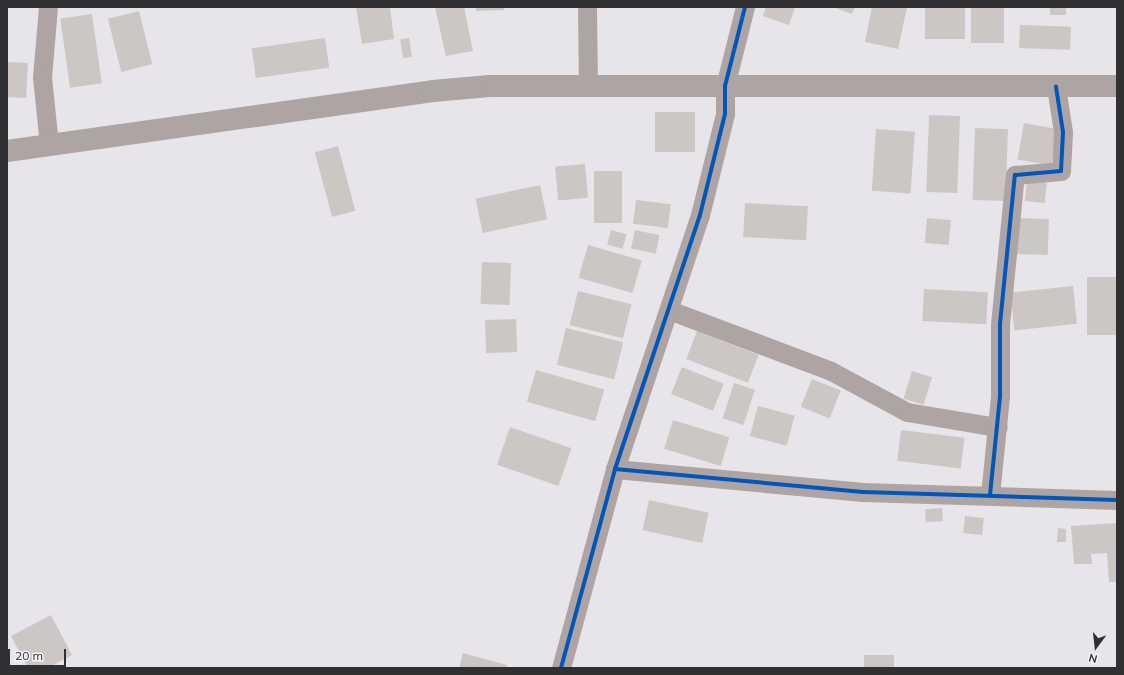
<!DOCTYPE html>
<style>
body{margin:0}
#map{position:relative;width:1124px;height:675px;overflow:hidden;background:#e7e5ea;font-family:Mulish,sans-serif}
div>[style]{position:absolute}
.building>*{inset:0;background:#ccc7c4;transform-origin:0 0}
.minor>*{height:19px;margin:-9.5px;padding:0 9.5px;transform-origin:9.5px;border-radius:9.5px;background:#afa4a4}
.secondary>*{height:22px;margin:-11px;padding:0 11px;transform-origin:11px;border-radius:11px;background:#aea4a4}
.cycleway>*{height:4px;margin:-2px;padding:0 2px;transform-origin:2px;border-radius:2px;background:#0057b8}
span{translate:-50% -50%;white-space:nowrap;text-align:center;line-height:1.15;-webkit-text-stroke:3.5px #f3f1f8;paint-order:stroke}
.frame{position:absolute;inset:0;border:8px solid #302f31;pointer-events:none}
.north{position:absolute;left:1076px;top:627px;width:40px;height:40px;-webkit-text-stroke:3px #f3f1f8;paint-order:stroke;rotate:195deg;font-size:11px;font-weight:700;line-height:16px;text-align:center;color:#302f31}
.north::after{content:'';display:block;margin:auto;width:14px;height:18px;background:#302f31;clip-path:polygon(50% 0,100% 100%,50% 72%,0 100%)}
.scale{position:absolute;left:8px;top:649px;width:58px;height:18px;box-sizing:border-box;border:2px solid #302f31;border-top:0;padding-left:5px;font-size:12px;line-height:14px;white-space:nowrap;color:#302f31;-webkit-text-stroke:3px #f3f1f8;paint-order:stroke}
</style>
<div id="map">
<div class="building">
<i style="clip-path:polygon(356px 7px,390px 7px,394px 39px,362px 44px)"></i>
<i style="clip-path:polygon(435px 7px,464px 7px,473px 51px,446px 56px)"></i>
<i style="clip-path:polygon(476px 7px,504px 7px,504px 10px,476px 11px)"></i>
<i style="clip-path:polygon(766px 7px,795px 7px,789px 25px,763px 16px)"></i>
<i style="clip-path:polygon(833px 7px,855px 7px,852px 14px)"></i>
<i style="clip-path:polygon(872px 7px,907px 7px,898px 49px,865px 42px)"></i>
<i style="left:925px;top:7px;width:40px;height:32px"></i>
<i style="left:971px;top:7px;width:33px;height:36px"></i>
<i style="left:1050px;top:7px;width:16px;height:8px"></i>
<i style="left:139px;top:11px;width:55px;height:32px;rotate:76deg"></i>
<i style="left:92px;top:14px;width:70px;height:32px;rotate:82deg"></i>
<i style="left:1020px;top:25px;width:51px;height:23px;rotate:2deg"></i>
<i style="left:325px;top:38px;width:30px;height:74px;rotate:82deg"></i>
<i style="left:409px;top:38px;width:19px;height:9px;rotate:81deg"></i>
<i style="left:7px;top:62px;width:21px;height:35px;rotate:3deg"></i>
<i style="left:655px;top:112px;width:40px;height:40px"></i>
<i style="left:929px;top:115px;width:31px;height:77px;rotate:2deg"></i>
<i style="left:1024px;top:123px;width:34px;height:37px;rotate:10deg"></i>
<i style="left:975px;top:128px;width:33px;height:72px;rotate:2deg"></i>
<i style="left:876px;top:129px;width:39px;height:62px;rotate:4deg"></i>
<i style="left:338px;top:146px;width:67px;height:24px;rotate:75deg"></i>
<i style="left:585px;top:164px;width:34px;height:30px;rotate:85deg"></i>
<i style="left:594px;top:171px;width:28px;height:52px"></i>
<i style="left:1027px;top:181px;width:20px;height:20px;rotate:6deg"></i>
<i style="left:540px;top:185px;width:35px;height:66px;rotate:78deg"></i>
<i style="left:636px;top:200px;width:35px;height:24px;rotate:7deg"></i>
<i style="left:745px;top:203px;width:63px;height:34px;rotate:3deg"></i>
<i style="left:927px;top:218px;width:24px;height:25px;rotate:5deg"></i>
<i style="left:1017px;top:218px;width:32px;height:36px;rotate:2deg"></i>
<i style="left:611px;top:230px;width:16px;height:15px;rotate:15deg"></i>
<i style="left:635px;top:230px;width:25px;height:19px;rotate:12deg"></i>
<i style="left:588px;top:245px;width:56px;height:34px;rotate:16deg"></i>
<i style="left:482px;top:262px;width:29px;height:42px;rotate:2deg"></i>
<i style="left:1117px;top:277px;width:58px;height:30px;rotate:90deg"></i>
<i style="left:1073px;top:286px;width:38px;height:63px;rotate:84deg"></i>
<i style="left:924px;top:289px;width:64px;height:32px;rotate:3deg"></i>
<i style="left:578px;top:291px;width:55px;height:35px;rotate:14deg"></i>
<i style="left:516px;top:319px;width:33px;height:31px;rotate:88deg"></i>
<i style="left:566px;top:328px;width:59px;height:38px;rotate:14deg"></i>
<i style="left:697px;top:331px;width:66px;height:30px;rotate:21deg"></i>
<i style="left:682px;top:367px;width:45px;height:29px;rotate:22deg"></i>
<i style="left:536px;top:370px;width:71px;height:33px;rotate:16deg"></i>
<i style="left:912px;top:371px;width:21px;height:29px;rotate:17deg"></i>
<i style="left:812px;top:379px;width:31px;height:30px;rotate:22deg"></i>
<i style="left:734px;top:383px;width:22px;height:37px;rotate:18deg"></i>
<i style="left:758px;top:406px;width:38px;height:31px;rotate:15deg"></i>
<i style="left:673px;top:420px;width:59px;height:30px;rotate:17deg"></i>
<i style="left:510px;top:427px;width:65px;height:40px;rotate:19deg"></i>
<i style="left:901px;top:430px;width:64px;height:31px;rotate:7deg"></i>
<i style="left:649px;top:500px;width:61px;height:31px;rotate:12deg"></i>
<i style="left:942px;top:508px;width:13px;height:17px;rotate:86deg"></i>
<i style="left:965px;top:516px;width:19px;height:17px;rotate:6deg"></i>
<i style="clip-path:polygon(1117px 523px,1117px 582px,1109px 582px,1107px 553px,1091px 554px,1092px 564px,1074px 564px,1071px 526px)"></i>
<i style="clip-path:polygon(1058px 528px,1066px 529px,1066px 542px,1057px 542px)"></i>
<i style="clip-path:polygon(51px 615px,72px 655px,48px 668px,28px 668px,11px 636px)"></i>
<i style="clip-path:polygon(463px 653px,507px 665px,506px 668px,459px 668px)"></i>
<i style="left:864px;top:655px;width:30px;height:13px"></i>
</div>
<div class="minor">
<i style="left:48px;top:7px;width:70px;rotate:94.9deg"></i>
<i style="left:42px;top:77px;width:68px;rotate:84.1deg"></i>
<i style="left:587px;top:7px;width:80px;rotate:89.3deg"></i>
<i style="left:669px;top:310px;width:173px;rotate:20.6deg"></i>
<i style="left:831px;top:371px;width:86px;rotate:28.3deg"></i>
<i style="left:907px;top:412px;width:92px;rotate:9.4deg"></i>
<i style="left:615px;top:469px;width:249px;rotate:5.3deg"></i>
<i style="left:863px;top:492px;width:254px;rotate:1.8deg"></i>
<i style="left:990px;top:495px;width:100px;rotate:-84.2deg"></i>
<i style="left:1000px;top:396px;width:72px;rotate:-90deg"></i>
<i style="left:1000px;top:324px;width:150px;rotate:-84.3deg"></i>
<i style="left:1015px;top:175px;width:46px;rotate:-5deg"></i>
<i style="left:1061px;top:171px;width:39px;rotate:-87deg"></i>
<i style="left:1063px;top:132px;width:46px;rotate:-98.8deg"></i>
<i style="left:561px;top:668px;width:206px;rotate:-74.8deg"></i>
<i style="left:615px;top:469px;width:268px;rotate:-71.5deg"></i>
<i style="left:700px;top:215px;width:104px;rotate:-76.1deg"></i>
<i style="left:725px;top:114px;width:28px;rotate:-90deg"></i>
<i style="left:725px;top:86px;width:81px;rotate:-75.8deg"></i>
</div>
<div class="secondary">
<i style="left:7px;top:151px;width:430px;rotate:-8deg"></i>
<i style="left:433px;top:91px;width:57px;rotate:-5deg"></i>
<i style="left:490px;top:86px;width:627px"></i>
</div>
<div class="cycleway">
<i style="left:615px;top:469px;width:249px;rotate:5.3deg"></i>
<i style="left:863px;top:492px;width:254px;rotate:1.8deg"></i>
<i style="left:990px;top:495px;width:100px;rotate:-84.2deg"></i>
<i style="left:1000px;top:396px;width:72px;rotate:-90deg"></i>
<i style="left:1000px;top:324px;width:150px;rotate:-84.3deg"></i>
<i style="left:1015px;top:175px;width:46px;rotate:-5deg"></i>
<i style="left:1061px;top:171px;width:39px;rotate:-87deg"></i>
<i style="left:1063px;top:132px;width:46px;rotate:-98.8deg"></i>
<i style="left:561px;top:668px;width:206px;rotate:-74.8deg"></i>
<i style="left:615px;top:469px;width:268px;rotate:-71.5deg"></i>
<i style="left:700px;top:215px;width:104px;rotate:-76.1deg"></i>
<i style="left:725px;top:114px;width:28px;rotate:-90deg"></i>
<i style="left:725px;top:86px;width:81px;rotate:-75.8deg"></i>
</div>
<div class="frame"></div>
<div class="north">N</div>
<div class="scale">20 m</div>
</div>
